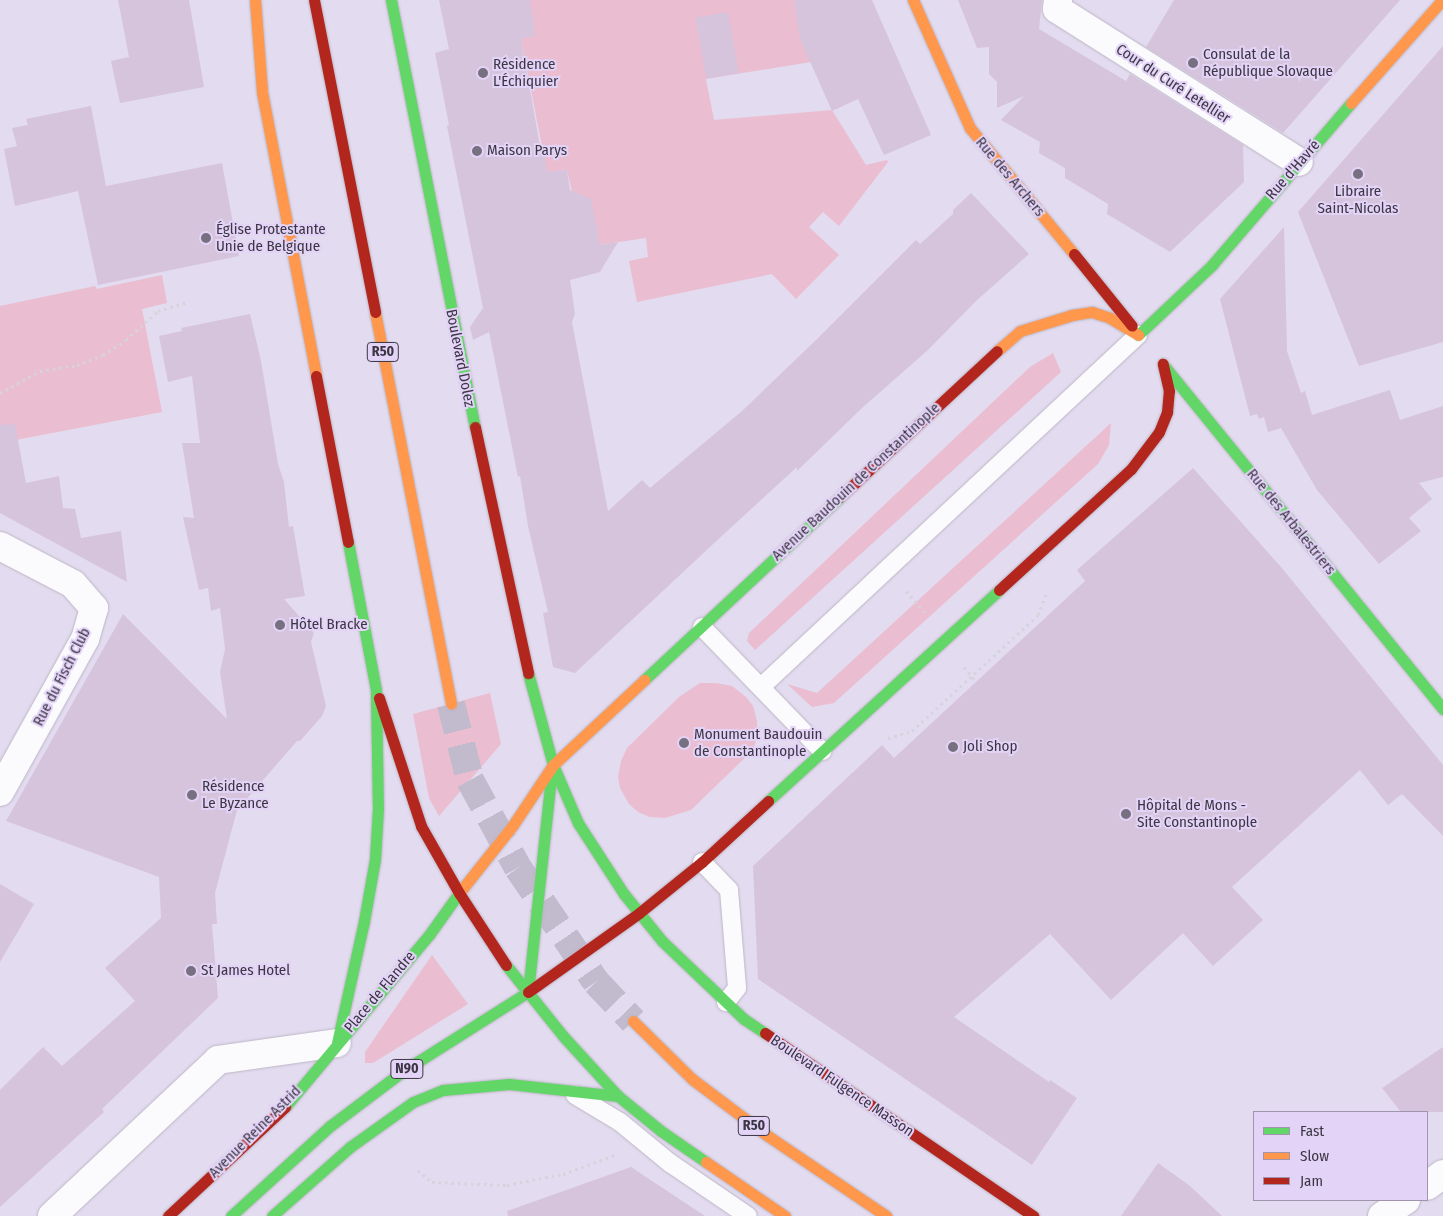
<!DOCTYPE html>
<meta charset="utf-8">
<style>
body{margin:0}
#map{position:relative;width:1443px;height:1216px;overflow:hidden;background:#e3dbef;font-family:"Fira Sans Condensed",sans-serif}
div>[style]{position:absolute}
.green>*{inset:0;background:#eabdd0}
.building>*{inset:0;background:#d6c4dc;transform-origin:0 0}
.highway-tunnel>*{height:28px;margin-top:-14px;transform-origin:0;background:repeating-linear-gradient(90deg,#c2bacd 0 28px,transparent 0 42px)}
.path>*{height:3px;margin-top:-1.5px;transform-origin:0;background:repeating-linear-gradient(90deg,#d6d3da 0 2.5px,transparent 0 6.5px)}
.roads{filter:drop-shadow(0 0 1px #bcb6c5) drop-shadow(0 0 1px #bcb6c5)}
.lane>*{height:18px;margin:-9px;padding:0 9px;transform-origin:9px;border-radius:9px;background:#fbfafd}
.street>*{height:28px;margin:-14px;padding:0 14px;transform-origin:14px;border-radius:14px;background:#fbfafd}
.fast>*{height:11px;margin:-5.5px;padding:0 5.5px;transform-origin:5.5px;border-radius:5.5px;background:#63d668}
.slow>*{height:11px;margin:-5.5px;padding:0 5.5px;transform-origin:5.5px;border-radius:5.5px;background:#ff974d}
.jam>*{height:11px;margin:-5.5px;padding:0 5.5px;transform-origin:5.5px;border-radius:5.5px;background:#b3261e}
.dots>*{width:14px;height:14px;translate:-50% -50%;box-sizing:border-box;border:2px solid #e2d3f7;border-radius:50%}
span{translate:-50% -50%;white-space:nowrap;text-align:center;line-height:1.15;-webkit-text-stroke:4px #e2d3f7;paint-order:stroke}
.shield-label span{padding:1px 4px;background:#e2d3f7;border:1px solid;border-radius:4px;-webkit-text-stroke-width:0}
.shield-label{font-size:14px;color:#3c3644;font-weight:700}
.poi-label{font-size:15px;color:#3c3644}
.left{translate:0 -50%;text-align:left}
.street-label{font-size:15px;color:#3c3644}
.legend{position:absolute;left:1253px;top:1111px;width:175px;height:90px;box-sizing:border-box;background:#e2d3f7;border:1px solid #a094af;margin:0;padding:6px 9px;list-style:none;font-size:15px;color:#3c3644}
.legend li{display:flex;align-items:center;gap:10px;height:25px}
.legend b{width:25px;border:1px solid #a094af}
</style>
<div id="map">
<div class="green">
<i style="clip-path:polygon(528px 0,794px 0,811px 62px,706px 79px,714px 120px,832px 110px,866px 165px,887px 160px,888px 162px,839px 226px,823px 212px,809px 227px,839px 255px,796px 299px,772px 274px,637px 302px,629px 261px,648px 257px,646px 238px,585px 247px,567px 170px,547px 172px,521px 39px)"></i>
<i style="clip-path:polygon(162px 275px,167px 303px,142px 309px,162px 412px,0 443px,0 306px,95px 286px,97px 289px)"></i>
<i style="clip-path:polygon(1053px 353px,1061px 372px,755px 650px,747px 641px,749px 633px,1030px 367px)"></i>
<i style="clip-path:polygon(1111px 423px,1109px 445px,1098px 464px,834px 703px,812px 707px,787px 684px,817px 693px)"></i>
<i style="clip-path:polygon(700px 683px,716px 683px,732px 686px,746px 697px,753px 706px,757px 721px,757px 738px,753px 750px,691px 810px,665px 818px,650px 817px,638px 812px,629px 804px,620px 788px,618px 777px,621px 761px,627px 748px,679px 697px)"></i>
<i style="clip-path:polygon(490px 693px,501px 744px,439px 816px,429px 798px,413px 714px)"></i>
<i style="clip-path:polygon(432px 955px,468px 1004px,373px 1063px,365px 1063px,365px 1052px)"></i>
</div>
<div class="building">
<i style="clip-path:polygon(118px 0,189px 0,204px 87px,120px 103px,111px 61px,129px 57px)"></i>
<i style="clip-path:polygon(439px 0,530px 0,535px 36px,521px 39px,540px 146px,543px 145px,547px 172px,567px 170px,570px 190px,591px 199px,600px 245px,618px 242px,600px 272px,570px 280px,575px 314px,572px 322px,608px 511px,642px 480px,650px 488px,742px 411px,816px 340px,916px 240px,920px 244px,953px 214px,953px 210px,971px 193px,1029px 254px,975px 302px,928px 350px,862px 408px,797px 471px,797px 467px,725px 533px,575px 673px,553px 667px,543px 613px,548px 612px,528px 526px,520px 476px,518px 477px,489px 332px,473px 340px,470px 327px,483px 308px,447px 126px,449px 125px,435px 53px,449px 49px)"></i>
<i style="clip-path:polygon(794px 0,872px 0,931px 135px,884px 155px,858px 99px,832px 111px,800px 39px)"></i>
<i style="clip-path:polygon(958px 0,1042px 0,1039px 29px,1126px 81px,1130px 74px,1243px 145px,1244px 182px,1170px 252px,1107px 214px,1108px 204px,1065px 178px,1065px 168px,1039px 153px,1040px 142px,1001px 120px,1024px 96px,997px 108px,997px 82px,989px 74px,989px 47px,977px 48px)"></i>
<i style="clip-path:polygon(1174px 0,1400px 0,1283px 133px,1146px 47px)"></i>
<i style="left:728px;top:12px;width:62px;height:33px;rotate:80deg"></i>
<i style="clip-path:polygon(1443px 46px,1443px 342px,1359px 366px,1298px 212px)"></i>
<i style="clip-path:polygon(91px 106px,106px 186px,222px 163px,239px 256px,98px 285px,78px 191px,15px 206px,4px 149px,17px 146px,12px 128px,28px 125px,26px 119px)"></i>
<i style="clip-path:polygon(1284px 227px,1287px 351px,1301px 393px,1305px 391px,1312px 415px,1390px 390px,1400px 420px,1443px 406px,1443px 477px,1419px 483px,1432px 499px,1409px 518px,1421px 531px,1379px 564px,1317px 490px,1281px 428px,1268px 432px,1264px 417px,1259px 419px,1257px 414px,1250px 416px,1220px 299px)"></i>
<i style="clip-path:polygon(250px 314px,261px 361px,278px 464px,284px 482px,289px 527px,293px 526px,305px 596px,284px 599px,314px 633px,311px 642px,326px 706px,322px 716px,300px 741px,297px 741px,237px 810px,215px 893px,217px 924px,212px 924px,218px 998px,102px 1109px,104px 1112px,0 1207px,0 1090px,43px 1047px,62px 1066px,135px 1001px,105px 968px,161px 918px,159px 877px,6px 821px,123px 614px,227px 719px,220px 672px,225px 649px,220px 608px,211px 611px,208px 588px,199px 590px,183px 517px,194px 518px,182px 443px,200px 443px,192px 376px,168px 382px,159px 336px,182px 331px,181px 328px)"></i>
<i style="clip-path:polygon(15px 424px,26px 483px,59px 476px,63px 508px,75px 509px,81px 538px,121px 531px,127px 582px,0 513px,0 425px)"></i>
<i style="clip-path:polygon(1193px 468px,1281px 567px,1443px 765px,1443px 836px,1402px 794px,1388px 805px,1360px 770px,1232px 887px,1263px 920px,1213px 966px,1183px 933px,1111px 1000px,1050px 934px,954px 1017px,1049px 1082px,1050px 1080px,1077px 1098px,1032px 1165px,758px 979px,753px 866px,882px 745px,894px 758px,1085px 581px,1077px 570px)"></i>
<i style="clip-path:polygon(0 884px,34px 904px,0 962px)"></i>
<i style="clip-path:polygon(1443px 1047px,1443px 1112px,1401px 1112px,1382px 1088px)"></i>
<i style="clip-path:polygon(1158px 1163px,1190px 1186px,1222px 1216px,1121px 1216px)"></i>
<i style="clip-path:polygon(631px 1167px,705px 1216px,508px 1216px,507px 1211px)"></i>
</div>
<div class="highway-tunnel">
<i style="left:451px;top:704px;width:78px;rotate:76deg"></i>
<i style="left:470px;top:780px;width:100px;rotate:61.4deg"></i>
<i style="left:518px;top:868px;width:138px;rotate:55.6deg"></i>
<i style="left:596px;top:982px;width:54px;rotate:46.5deg"></i>
</div>
<div class="path">
<i style="left:0;top:393px;width:46px;rotate:-28.8deg"></i>
<i style="left:40px;top:371px;width:37px;rotate:-9deg"></i>
<i style="left:77px;top:365px;width:28px;rotate:-21deg"></i>
<i style="left:103px;top:355px;width:27px;rotate:-33deg"></i>
<i style="left:126px;top:340px;width:43px;rotate:-42.2deg"></i>
<i style="left:158px;top:311px;width:30px;rotate:-17deg"></i>
<i style="left:906px;top:591px;width:29px;rotate:49deg"></i>
<i style="left:964px;top:667px;width:19px;rotate:51deg"></i>
<i style="left:888px;top:738px;width:25px;rotate:-16deg"></i>
<i style="left:912px;top:731px;width:171px;rotate:-42.6deg"></i>
<i style="left:1038px;top:615px;width:22px;rotate:-69deg"></i>
<i style="left:418px;top:1170px;width:18px;rotate:41deg"></i>
<i style="left:432px;top:1182px;width:75px;rotate:2.3deg"></i>
<i style="left:507px;top:1185px;width:57px;rotate:-11.1deg"></i>
<i style="left:563px;top:1174px;width:55px;rotate:-20.1deg"></i>
</div>
<div class="roads">
<div class="lane">
<i style="left:702px;top:627px;width:173px;rotate:45.9deg"></i>
<i style="left:761px;top:687px;width:516px;rotate:-43.04deg"></i>
<i style="left:702px;top:862px;width:39px;rotate:46deg"></i>
<i style="left:729px;top:890px;width:98px;rotate:85.3deg"></i>
<i style="left:737px;top:988px;width:18px;rotate:128deg"></i>
<i style="left:575px;top:1095px;width:52px;rotate:31deg"></i>
<i style="left:620px;top:1122px;width:65px;rotate:39.4deg"></i>
<i style="left:670px;top:1163px;width:94px;rotate:34.2deg"></i>
</div>
<div class="street">
<i style="left:1058px;top:0;width:9px;rotate:96deg"></i>
<i style="left:1057px;top:9px;width:286px;rotate:32.3deg"></i>
<i style="left:0;top:546px;width:82px;rotate:27.5deg"></i>
<i style="left:73px;top:584px;width:32px;rotate:49deg"></i>
<i style="left:94px;top:608px;width:32px;rotate:106deg"></i>
<i style="left:85px;top:639px;width:175px;rotate:119.1deg"></i>
<i style="left:1427px;top:1186px;width:20px;rotate:-37deg"></i>
<i style="left:52px;top:1216px;width:228px;rotate:-43.2deg"></i>
<i style="left:218px;top:1060px;width:120px;rotate:-8.1deg"></i>
<i style="left:1382px;top:1216px;width:29px;rotate:-34deg"></i>
</div>
<div class="fast">
<i style="left:391px;top:0;width:435px;rotate:78.9deg"></i>
<i style="left:1138px;top:335px;width:102px;rotate:-43.4deg"></i>
<i style="left:1212px;top:265px;width:213px;rotate:-49.4deg"></i>
<i style="left:1165px;top:367px;width:441px;rotate:50.9deg"></i>
<i style="left:528px;top:673px;width:95px;rotate:74.8deg"></i>
<i style="left:553px;top:765px;width:63px;rotate:66.7deg"></i>
<i style="left:578px;top:823px;width:85px;rotate:57.1deg"></i>
<i style="left:624px;top:894px;width:60px;rotate:51deg"></i>
<i style="left:662px;top:941px;width:113px;rotate:43.6deg"></i>
<i style="left:744px;top:1019px;width:25px;rotate:34deg"></i>
<i style="left:644px;top:680px;width:268px;rotate:-43deg"></i>
<i style="left:768px;top:801px;width:313px;rotate:-42.4deg"></i>
<i style="left:506px;top:965px;width:91px;rotate:51.2deg"></i>
<i style="left:563px;top:1036px;width:81px;rotate:47.5deg"></i>
<i style="left:528px;top:992px;width:224px;rotate:-83.9deg"></i>
<i style="left:337px;top:1043px;width:125px;rotate:-77.5deg"></i>
<i style="left:364px;top:921px;width:63px;rotate:-79.9deg"></i>
<i style="left:375px;top:859px;width:50px;rotate:-86.6deg"></i>
<i style="left:378px;top:809px;width:119px;rotate:-91deg"></i>
<i style="left:376px;top:690px;width:151px;rotate:-100.7deg"></i>
<i style="left:285px;top:1107px;width:224px;rotate:-50.1deg"></i>
<i style="left:429px;top:935px;width:52px;rotate:-54.5deg"></i>
<i style="left:231px;top:1216px;width:134px;rotate:-42.3deg"></i>
<i style="left:330px;top:1126px;width:91px;rotate:-37deg"></i>
<i style="left:403px;top:1071px;width:148px;rotate:-32.3deg"></i>
<i style="left:272px;top:1216px;width:104px;rotate:-41.5deg"></i>
<i style="left:350px;top:1147px;width:77px;rotate:-35.5deg"></i>
<i style="left:413px;top:1102px;width:32px;rotate:-22deg"></i>
<i style="left:443px;top:1090px;width:66px;rotate:-5.2deg"></i>
<i style="left:509px;top:1084px;width:110px;rotate:6.3deg"></i>
<i style="left:618px;top:1096px;width:55px;rotate:39.1deg"></i>
<i style="left:661px;top:1131px;width:55px;rotate:34.6deg"></i>
</div>
<div class="slow">
<i style="left:255px;top:0;width:92px;rotate:85.6deg"></i>
<i style="left:913px;top:0;width:140px;rotate:66deg"></i>
<i style="left:970px;top:128px;width:163px;rotate:50.5deg"></i>
<i style="left:262px;top:92px;width:289px;rotate:79.2deg"></i>
<i style="left:1351px;top:103px;width:137px;rotate:-48.5deg"></i>
<i style="left:375px;top:312px;width:399px;rotate:79deg"></i>
<i style="left:997px;top:351px;width:30px;rotate:-41deg"></i>
<i style="left:1020px;top:331px;width:54px;rotate:-17.1deg"></i>
<i style="left:1072px;top:315px;width:20px;rotate:-9deg"></i>
<i style="left:1092px;top:312px;width:19px;rotate:18deg"></i>
<i style="left:1110px;top:318px;width:33px;rotate:31deg"></i>
<i style="left:459px;top:893px;width:87px;rotate:-51.5deg"></i>
<i style="left:513px;top:825px;width:72px;rotate:-56.3deg"></i>
<i style="left:553px;top:765px;width:125px;rotate:-43deg"></i>
<i style="left:633px;top:1021px;width:83px;rotate:44.5deg"></i>
<i style="left:692px;top:1079px;width:95px;rotate:36.9deg"></i>
<i style="left:768px;top:1136px;width:143px;rotate:34.1deg"></i>
<i style="left:706px;top:1162px;width:96px;rotate:34.4deg"></i>
</div>
<div class="jam">
<i style="left:314px;top:0;width:318px;rotate:78.9deg"></i>
<i style="left:1074px;top:254px;width:92px;rotate:51.1deg"></i>
<i style="left:316px;top:376px;width:169px;rotate:79.1deg"></i>
<i style="left:475px;top:427px;width:252px;rotate:77.8deg"></i>
<i style="left:840px;top:497px;width:214px;rotate:-42.9deg"></i>
<i style="left:999px;top:590px;width:179px;rotate:-42.5deg"></i>
<i style="left:1131px;top:469px;width:46px;rotate:-52.9deg"></i>
<i style="left:1159px;top:432px;width:22px;rotate:-68deg"></i>
<i style="left:1167px;top:412px;width:21px;rotate:-85deg"></i>
<i style="left:1169px;top:391px;width:28px;rotate:-103deg"></i>
<i style="left:379px;top:698px;width:135px;rotate:71.8deg"></i>
<i style="left:421px;top:826px;width:77px;rotate:60.4deg"></i>
<i style="left:459px;top:893px;width:86px;rotate:56.9deg"></i>
<i style="left:528px;top:992px;width:136px;rotate:-35.4deg"></i>
<i style="left:639px;top:913px;width:81px;rotate:-39deg"></i>
<i style="left:702px;top:862px;width:90px;rotate:-42.7deg"></i>
<i style="left:765px;top:1033px;width:325px;rotate:34.3deg"></i>
<i style="left:168px;top:1216px;width:160px;rotate:-43deg"></i>
</div>
</div>
<div class="dots">
<i style="left:1193px;top:63px;background:#767080"></i>
<i style="left:483px;top:73px;background:#767080"></i>
<i style="left:477px;top:151px;background:#767080"></i>
<i style="left:1358px;top:174px;background:#767080"></i>
<i style="left:206px;top:238px;background:#767080"></i>
<i style="left:280px;top:625px;background:#767080"></i>
<i style="left:684px;top:743px;background:#767080"></i>
<i style="left:953px;top:747px;background:#767080"></i>
<i style="left:192px;top:795px;background:#767080"></i>
<i style="left:1126px;top:814px;background:#767080"></i>
<i style="left:191px;top:971px;background:#767080"></i>
</div>
<div class="shield-label">
<span style="left:383px;top:352px">R50</span>
<span style="left:407px;top:1069px">N90</span>
<span style="left:754px;top:1126px">R50</span>
</div>
<div class="poi-label">
<span class="left" style="left:1203px;top:63px">Consulat de la<br>République Slovaque</span>
<span class="left" style="left:493px;top:73px">Résidence<br>L'Échiquier</span>
<span class="left" style="left:487px;top:151px">Maison Parys</span>
<span style="left:1358px;top:200px">Libraire<br>Saint-Nicolas</span>
<span class="left" style="left:216px;top:238px">Église Protestante<br>Unie de Belgique</span>
<span class="left" style="left:290px;top:625px">Hôtel Bracke</span>
<span class="left" style="left:694px;top:743px">Monument Baudouin<br>de Constantinople</span>
<span class="left" style="left:963px;top:747px">Joli Shop</span>
<span class="left" style="left:202px;top:795px">Résidence<br>Le Byzance</span>
<span class="left" style="left:1137px;top:814px">Hôpital de Mons -<br>Site Constantinople</span>
<span class="left" style="left:201px;top:971px">St James Hotel</span>
</div>
<div class="street-label">
<span style="left:1173px;top:84px;rotate:33deg">Cour du Curé Letellier</span>
<span style="left:1293px;top:170px;rotate:-49deg">Rue d'Havré</span>
<span style="left:1010px;top:177px;rotate:50deg">Rue des Archers</span>
<span style="left:460px;top:358px;rotate:79deg">Boulevard Dolez</span>
<span style="left:856px;top:482px;rotate:-43deg">Avenue Baudouin de Constantinople</span>
<span style="left:1291px;top:522px;rotate:51deg">Rue des Arbalestriers</span>
<span style="left:62px;top:677px;rotate:-63deg">Rue du Fisch Club</span>
<span style="left:380px;top:992px;rotate:-50deg">Place de Flandre</span>
<span style="left:842px;top:1086px;rotate:34deg">Boulevard Fulgence Masson</span>
<span style="left:255px;top:1132px;rotate:-45deg">Avenue Reine Astrid</span>
</div>
<ul class="legend">
<li><b style="height:6px;background:#63d668"></b>Fast</li>
<li><b style="height:6px;background:#ff974d"></b>Slow</li>
<li><b style="height:6px;background:#b3261e"></b>Jam</li>
</ul>
</div>
